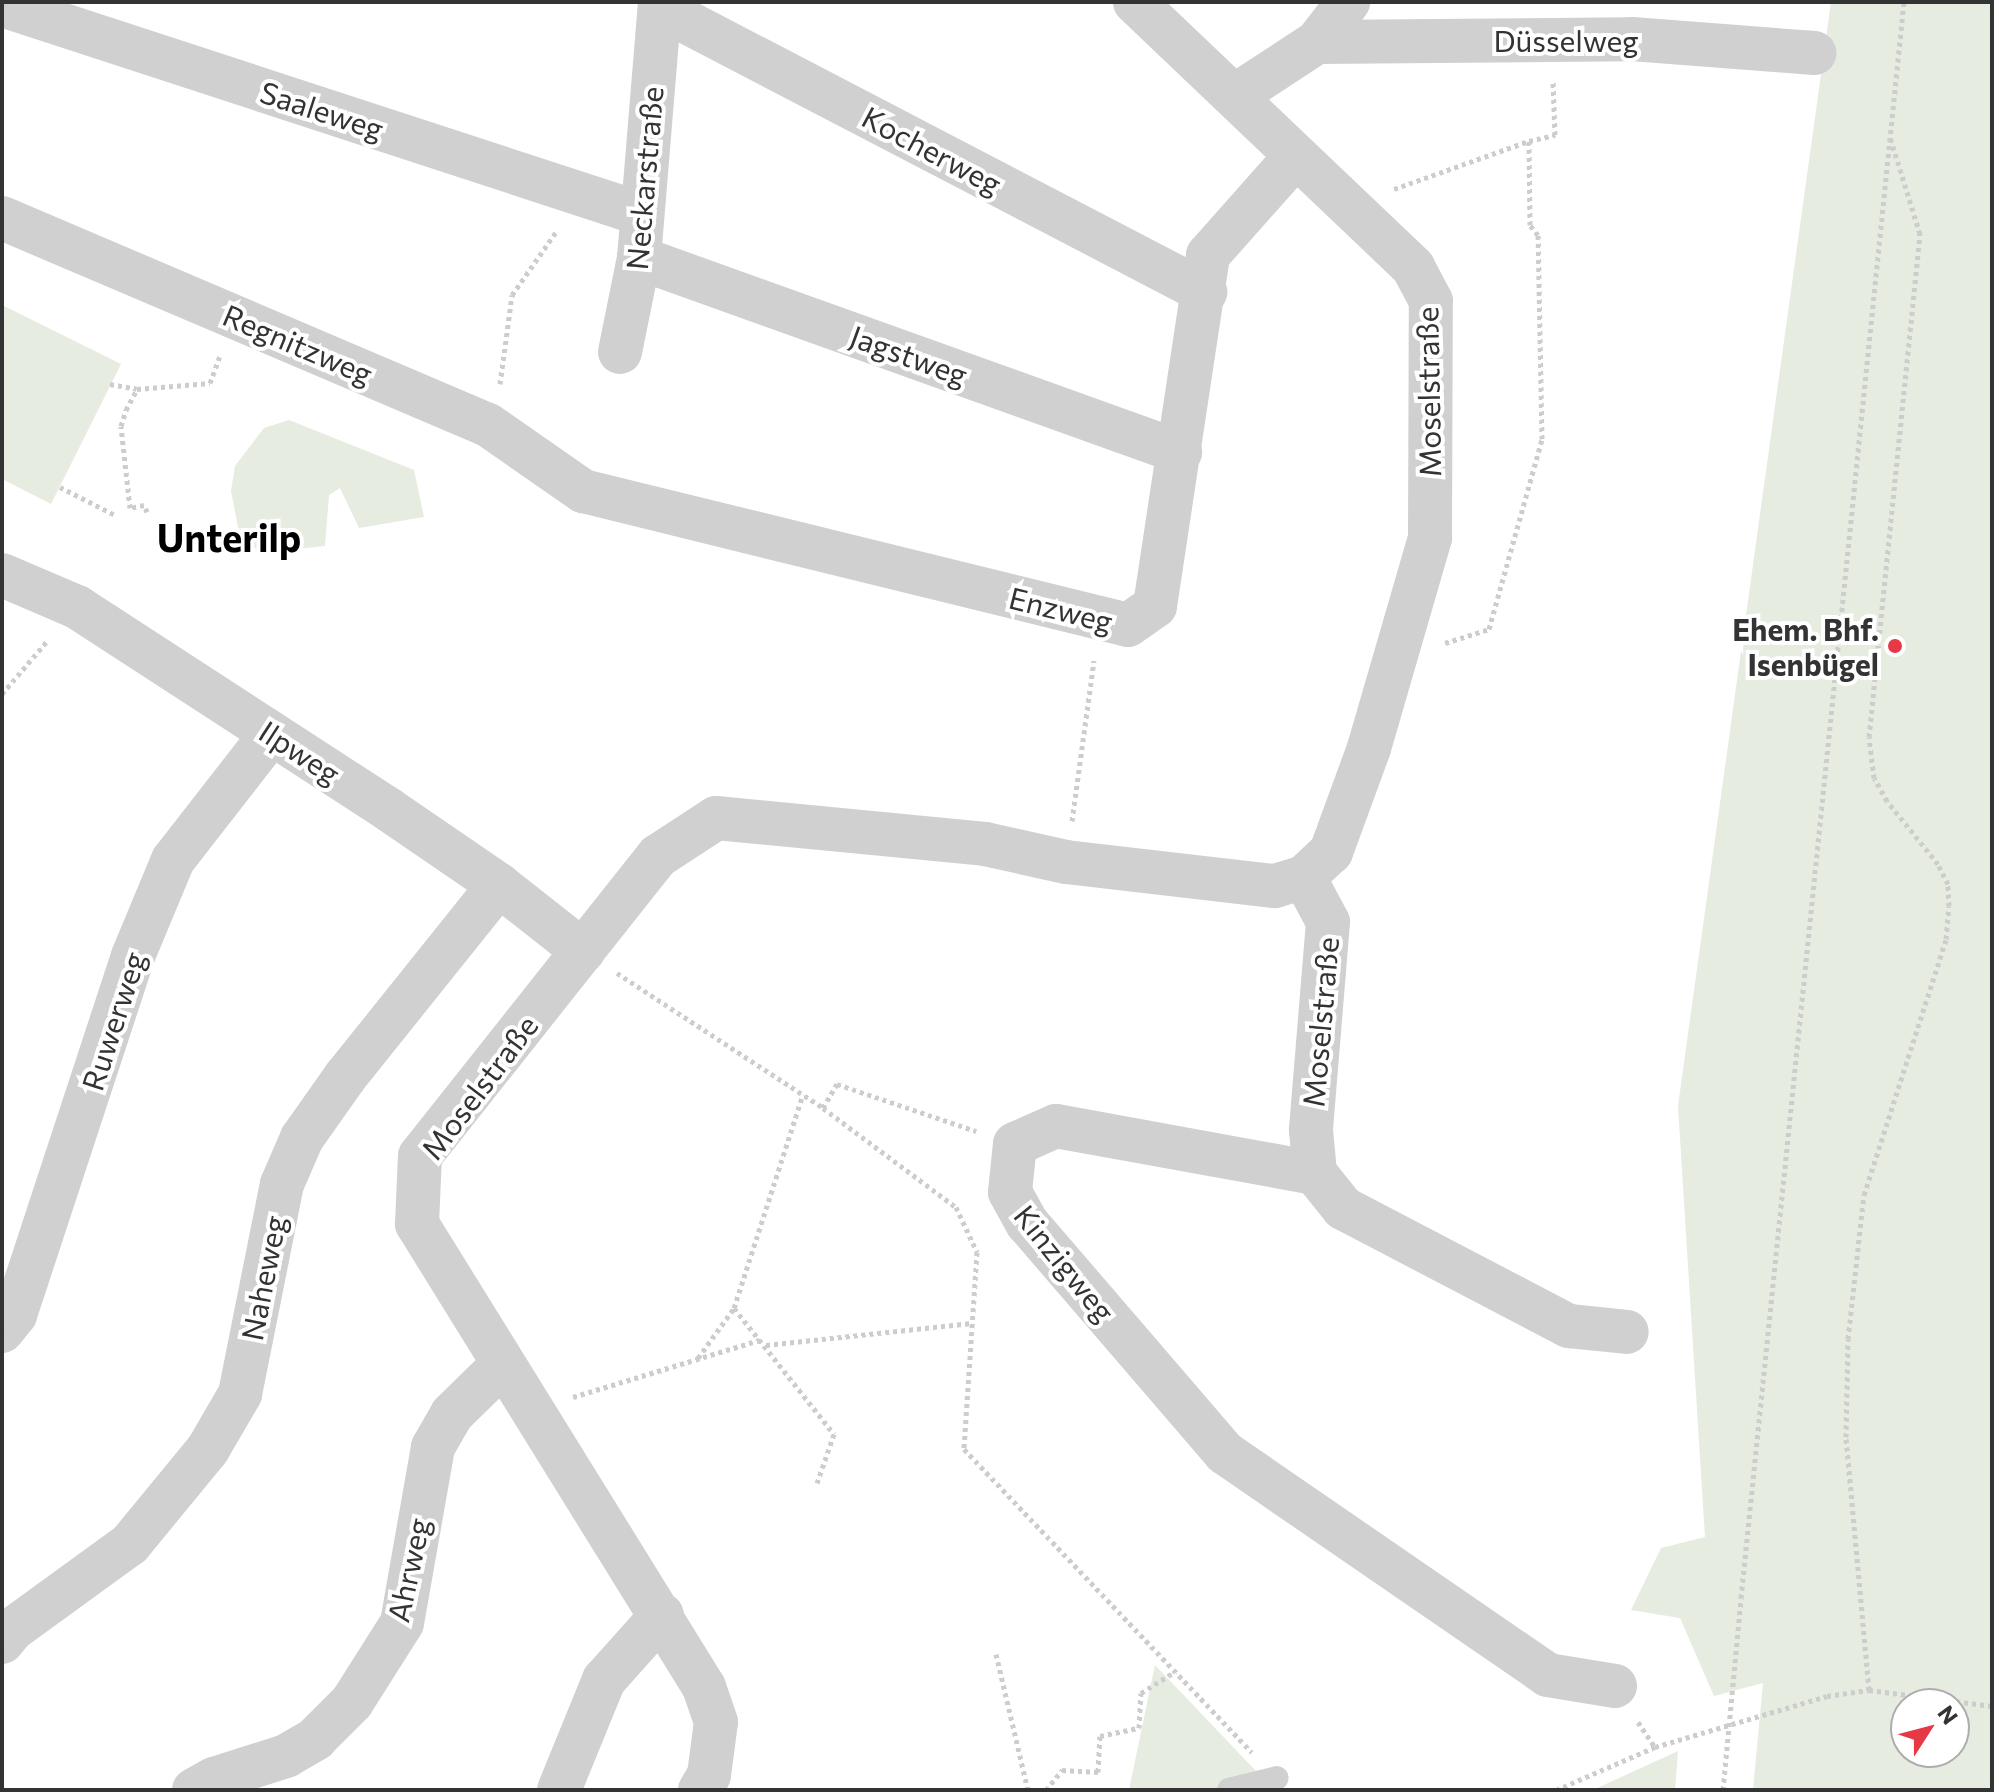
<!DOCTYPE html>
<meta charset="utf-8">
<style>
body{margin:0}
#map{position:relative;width:1994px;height:1792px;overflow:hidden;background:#fff;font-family:Commissioner,sans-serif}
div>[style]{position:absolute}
.green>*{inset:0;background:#e6ecdf}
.path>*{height:5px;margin-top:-2.5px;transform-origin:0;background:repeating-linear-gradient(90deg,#cdcdcd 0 4px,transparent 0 8px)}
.lane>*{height:24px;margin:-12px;padding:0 12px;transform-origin:12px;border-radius:12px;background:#d0d0d0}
.street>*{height:44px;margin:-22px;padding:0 22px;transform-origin:22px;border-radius:22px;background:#d0d0d0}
.path-bridge>*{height:5px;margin-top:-2.5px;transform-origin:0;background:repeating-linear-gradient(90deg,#cdcdcd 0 4px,transparent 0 8px)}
.dots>*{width:22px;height:22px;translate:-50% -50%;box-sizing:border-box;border:4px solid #fff;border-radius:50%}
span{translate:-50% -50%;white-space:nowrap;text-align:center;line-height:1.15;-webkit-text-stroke:8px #fff;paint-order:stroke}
.street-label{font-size:30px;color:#333}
.poi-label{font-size:30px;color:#333;font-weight:700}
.right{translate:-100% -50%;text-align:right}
.district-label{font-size:38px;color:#000;font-weight:700}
.frame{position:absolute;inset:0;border:4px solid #333;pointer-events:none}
.north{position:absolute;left:1890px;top:1688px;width:80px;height:80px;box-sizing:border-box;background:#fff;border:2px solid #adadad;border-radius:50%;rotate:54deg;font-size:22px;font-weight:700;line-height:32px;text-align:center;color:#333}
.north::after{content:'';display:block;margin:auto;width:28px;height:36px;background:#e63946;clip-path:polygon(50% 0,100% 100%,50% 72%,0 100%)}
</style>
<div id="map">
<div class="green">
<i style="clip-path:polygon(evenodd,1831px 2px,1992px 2px,1992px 1790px,1753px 1790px,1763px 1683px,1714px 1696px,1680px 1618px,1631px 1610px,1661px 1548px,1705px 1537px,1678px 1106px,1831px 2px,1906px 1704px,1954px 1704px,1954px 1752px,1906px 1752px,1906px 1704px)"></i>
<i style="clip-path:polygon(2px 305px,121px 364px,51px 504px,2px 479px)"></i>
<i style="clip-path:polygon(289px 420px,414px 470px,424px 517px,359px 528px,340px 488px,329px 495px,325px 546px,259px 553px,238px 527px,231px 491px,235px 466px,264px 428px)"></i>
<i style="clip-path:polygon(1155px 1665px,1274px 1790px,1129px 1790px)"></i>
<i style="clip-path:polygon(1678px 1751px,1675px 1790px,1593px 1790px)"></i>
</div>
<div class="path">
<i style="left:1394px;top:189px;width:143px;rotate:-19.6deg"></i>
<i style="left:110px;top:384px;width:27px;rotate:10deg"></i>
<i style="left:500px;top:384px;width:90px;rotate:-82.3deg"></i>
<i style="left:512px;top:295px;width:77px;rotate:-55.1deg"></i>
<i style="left:60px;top:487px;width:62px;rotate:27deg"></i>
<i style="left:147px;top:512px;width:8px;rotate:-113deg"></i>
<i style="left:144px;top:505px;width:14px;rotate:168deg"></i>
<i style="left:130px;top:508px;width:82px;rotate:-96.3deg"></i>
<i style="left:121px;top:426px;width:17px;rotate:-73deg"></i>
<i style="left:126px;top:410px;width:24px;rotate:-62deg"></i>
<i style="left:137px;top:389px;width:73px;rotate:-4.7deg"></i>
<i style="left:210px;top:383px;width:30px;rotate:-70deg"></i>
<i style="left:1445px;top:643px;width:46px;rotate:-17.7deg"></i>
<i style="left:1489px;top:629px;width:197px;rotate:-74.4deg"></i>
<i style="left:1542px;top:439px;width:204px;rotate:-91.1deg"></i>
<i style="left:1538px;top:235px;width:13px;rotate:-129deg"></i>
<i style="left:1530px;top:225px;width:84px;rotate:-90.7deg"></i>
<i style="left:1529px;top:141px;width:27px;rotate:-13deg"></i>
<i style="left:1555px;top:135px;width:55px;rotate:-92.1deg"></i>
<i style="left:2px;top:694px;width:71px;rotate:-49.6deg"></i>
<i style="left:1072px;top:821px;width:162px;rotate:-82.2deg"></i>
<i style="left:617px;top:973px;width:246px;rotate:33.2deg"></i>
<i style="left:823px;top:1108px;width:28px;rotate:-60deg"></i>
<i style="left:837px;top:1084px;width:147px;rotate:18.7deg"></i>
<i style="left:823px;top:1108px;width:166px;rotate:36.7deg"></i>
<i style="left:956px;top:1207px;width:50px;rotate:65deg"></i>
<i style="left:977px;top:1252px;width:197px;rotate:93.8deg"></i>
<i style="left:964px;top:1449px;width:418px;rotate:46.5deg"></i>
<i style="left:734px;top:1308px;width:161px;rotate:51.6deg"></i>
<i style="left:834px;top:1434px;width:52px;rotate:109.1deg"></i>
<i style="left:766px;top:1345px;width:207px;rotate:-6.1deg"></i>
<i style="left:698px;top:1358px;width:62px;rotate:-54.2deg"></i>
<i style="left:734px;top:1308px;width:224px;rotate:-72.1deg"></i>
<i style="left:573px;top:1397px;width:195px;rotate:-17deg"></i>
<i style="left:1741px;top:1598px;width:1604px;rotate:-84.17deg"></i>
<i style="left:996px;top:1654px;width:140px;rotate:76.8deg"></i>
<i style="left:1869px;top:1690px;width:254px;rotate:-95.2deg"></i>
<i style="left:1846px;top:1437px;width:98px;rotate:-88.8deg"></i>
<i style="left:1848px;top:1339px;width:145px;rotate:-83.7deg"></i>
<i style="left:1864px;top:1195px;width:269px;rotate:-72.2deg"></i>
<i style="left:1946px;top:939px;width:33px;rotate:-85deg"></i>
<i style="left:1949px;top:906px;width:22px;rotate:-93deg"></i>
<i style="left:1948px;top:884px;width:22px;rotate:-117deg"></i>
<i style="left:1938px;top:864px;width:81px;rotate:-129deg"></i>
<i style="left:1887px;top:801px;width:26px;rotate:-119deg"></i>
<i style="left:1874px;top:778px;width:41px;rotate:-97deg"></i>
<i style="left:1869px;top:737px;width:506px;rotate:-84.21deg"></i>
<i style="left:1920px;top:234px;width:102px;rotate:-107.2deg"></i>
<i style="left:1638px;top:1722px;width:30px;rotate:56deg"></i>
<i style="left:1046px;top:1790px;width:26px;rotate:-51deg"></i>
<i style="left:1062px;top:1770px;width:36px;rotate:3deg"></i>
<i style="left:1098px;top:1772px;width:36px;rotate:-87deg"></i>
<i style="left:1100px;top:1736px;width:40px;rotate:-12deg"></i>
<i style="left:1139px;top:1728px;width:35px;rotate:-87deg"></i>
<i style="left:1141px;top:1693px;width:41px;rotate:-32.2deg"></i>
<i style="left:1556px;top:1790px;width:108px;rotate:-23.5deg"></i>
<i style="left:1655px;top:1747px;width:179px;rotate:-16.5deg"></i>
<i style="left:1827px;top:1696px;width:42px;rotate:-8.1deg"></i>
<i style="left:1869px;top:1690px;width:124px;rotate:7.4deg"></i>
</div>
<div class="lane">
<i style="left:1229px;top:1790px;width:49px;rotate:-14deg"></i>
</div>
<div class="street">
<i style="left:2px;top:5px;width:673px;rotate:18.09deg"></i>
<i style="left:660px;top:8px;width:615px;rotate:27.52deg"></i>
<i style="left:1317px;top:42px;width:315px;rotate:-0.5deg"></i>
<i style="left:1632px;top:39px;width:183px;rotate:4.4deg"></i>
<i style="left:1236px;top:95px;width:97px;rotate:-33.2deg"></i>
<i style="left:1317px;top:42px;width:51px;rotate:-52.2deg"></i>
<i style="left:2px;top:218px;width:528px;rotate:23.07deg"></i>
<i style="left:488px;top:425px;width:116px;rotate:34.8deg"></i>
<i style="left:583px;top:491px;width:561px;rotate:13.81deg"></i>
<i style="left:1128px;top:625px;width:33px;rotate:-35deg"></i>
<i style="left:1155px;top:606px;width:355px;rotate:-81.4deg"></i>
<i style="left:1208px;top:255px;width:131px;rotate:-48.4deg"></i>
<i style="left:639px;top:258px;width:575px;rotate:19.73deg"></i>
<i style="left:620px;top:352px;width:96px;rotate:-78.6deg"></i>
<i style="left:639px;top:258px;width:257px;rotate:-85.3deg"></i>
<i style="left:2px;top:575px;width:82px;rotate:23.1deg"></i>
<i style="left:77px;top:607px;width:371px;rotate:33deg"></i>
<i style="left:388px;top:809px;width:135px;rotate:34.4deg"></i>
<i style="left:499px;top:885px;width:107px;rotate:38.2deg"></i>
<i style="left:1304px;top:877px;width:51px;rotate:61.9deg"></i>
<i style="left:1328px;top:922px;width:209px;rotate:94.7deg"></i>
<i style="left:1311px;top:1130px;width:43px;rotate:84.7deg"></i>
<i style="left:2px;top:1331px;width:21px;rotate:-51deg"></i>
<i style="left:15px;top:1315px;width:378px;rotate:-71.8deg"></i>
<i style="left:133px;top:956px;width:104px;rotate:-67.4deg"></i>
<i style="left:173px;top:860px;width:160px;rotate:-52.1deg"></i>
<i style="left:2px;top:1642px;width:17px;rotate:-50deg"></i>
<i style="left:13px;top:1629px;width:145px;rotate:-36deg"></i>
<i style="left:130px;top:1544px;width:123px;rotate:-50.6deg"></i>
<i style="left:208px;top:1449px;width:64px;rotate:-59.8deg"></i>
<i style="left:240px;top:1394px;width:214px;rotate:-78.7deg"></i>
<i style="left:282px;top:1184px;width:50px;rotate:-66.5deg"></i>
<i style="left:302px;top:1138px;width:75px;rotate:-54.8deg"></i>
<i style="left:345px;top:1077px;width:246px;rotate:-51.3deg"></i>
<i style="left:1615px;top:1686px;width:68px;rotate:-170.7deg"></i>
<i style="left:1548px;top:1675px;width:392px;rotate:-145.5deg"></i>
<i style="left:1225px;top:1453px;width:303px;rotate:-130.7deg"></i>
<i style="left:1027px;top:1223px;width:35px;rotate:-119deg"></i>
<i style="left:1010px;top:1192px;width:48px;rotate:-84.1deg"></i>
<i style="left:1015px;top:1144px;width:45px;rotate:-23.7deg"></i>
<i style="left:1056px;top:1126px;width:263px;rotate:10.3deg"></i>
<i style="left:1315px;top:1173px;width:45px;rotate:51.3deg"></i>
<i style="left:1343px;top:1208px;width:255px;rotate:27.6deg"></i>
<i style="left:1569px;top:1326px;width:58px;rotate:5.9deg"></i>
<i style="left:194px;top:1790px;width:23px;rotate:-29deg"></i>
<i style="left:214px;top:1779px;width:76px;rotate:-17.7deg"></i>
<i style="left:286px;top:1756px;width:34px;rotate:-30deg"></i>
<i style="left:315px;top:1739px;width:52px;rotate:-45deg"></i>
<i style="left:352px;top:1702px;width:93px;rotate:-57.7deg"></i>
<i style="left:402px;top:1623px;width:179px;rotate:-80deg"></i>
<i style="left:433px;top:1447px;width:38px;rotate:-60deg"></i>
<i style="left:452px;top:1414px;width:70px;rotate:-44.4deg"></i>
<i style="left:559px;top:1790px;width:119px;rotate:-67.8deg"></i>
<i style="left:604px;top:1680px;width:87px;rotate:-48.3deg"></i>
<i style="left:700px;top:1790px;width:17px;rotate:-59deg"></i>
<i style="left:709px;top:1775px;width:53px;rotate:-82.5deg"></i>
<i style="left:716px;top:1722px;width:37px;rotate:-109deg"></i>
<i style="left:704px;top:1687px;width:545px;rotate:-121.79deg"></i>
<i style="left:417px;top:1224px;width:68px;rotate:-87.5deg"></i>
<i style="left:420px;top:1156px;width:383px;rotate:-51.6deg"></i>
<i style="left:658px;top:856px;width:69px;rotate:-33.2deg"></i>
<i style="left:716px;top:818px;width:270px;rotate:5.5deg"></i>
<i style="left:985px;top:844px;width:83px;rotate:12.5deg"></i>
<i style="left:1066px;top:862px;width:210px;rotate:6.6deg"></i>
<i style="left:1275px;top:886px;width:30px;rotate:-17deg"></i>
<i style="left:1304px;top:877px;width:37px;rotate:-43deg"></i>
<i style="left:1331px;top:852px;width:111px;rotate:-69.9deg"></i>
<i style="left:1369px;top:748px;width:219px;rotate:-73.8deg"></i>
<i style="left:1430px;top:538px;width:237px;rotate:-89.8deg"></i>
<i style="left:1431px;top:301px;width:38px;rotate:-118deg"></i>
<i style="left:1413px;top:267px;width:384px;rotate:-136.4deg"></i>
</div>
<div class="path-bridge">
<i style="left:1723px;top:1790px;width:193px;rotate:-84.6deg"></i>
</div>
<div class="dots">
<i style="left:1895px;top:646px;background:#e63946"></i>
</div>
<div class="street-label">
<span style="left:1566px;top:40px">Düsselweg</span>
<span style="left:322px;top:110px;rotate:18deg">Saaleweg</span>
<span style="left:932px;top:150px;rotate:28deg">Kocherweg</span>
<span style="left:644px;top:178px;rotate:-85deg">Neckarstraße</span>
<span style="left:298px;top:344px;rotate:23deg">Regnitzweg</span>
<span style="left:909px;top:355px;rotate:20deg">Jagstweg</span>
<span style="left:1428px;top:392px;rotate:-91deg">Moselstraße</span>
<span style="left:1061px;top:609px;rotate:14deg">Enzweg</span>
<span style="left:300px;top:752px;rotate:33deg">Ilpweg</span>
<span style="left:113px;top:1021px;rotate:-72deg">Ruwerweg</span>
<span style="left:1320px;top:1022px;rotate:-85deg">Moselstraße</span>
<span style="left:479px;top:1087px;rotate:-53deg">Moselstraße</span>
<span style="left:1065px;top:1263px;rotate:51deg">Kinzigweg</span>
<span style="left:263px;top:1278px;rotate:-79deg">Naheweg</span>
<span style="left:408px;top:1570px;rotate:-78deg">Ahrweg</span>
</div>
<div class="poi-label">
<span class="right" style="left:1879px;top:646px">Ehem. Bhf.<br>Isenbügel</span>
</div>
<div class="district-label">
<span style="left:229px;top:537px">Unterilp</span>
</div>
<div class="frame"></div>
<div class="north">N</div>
</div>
